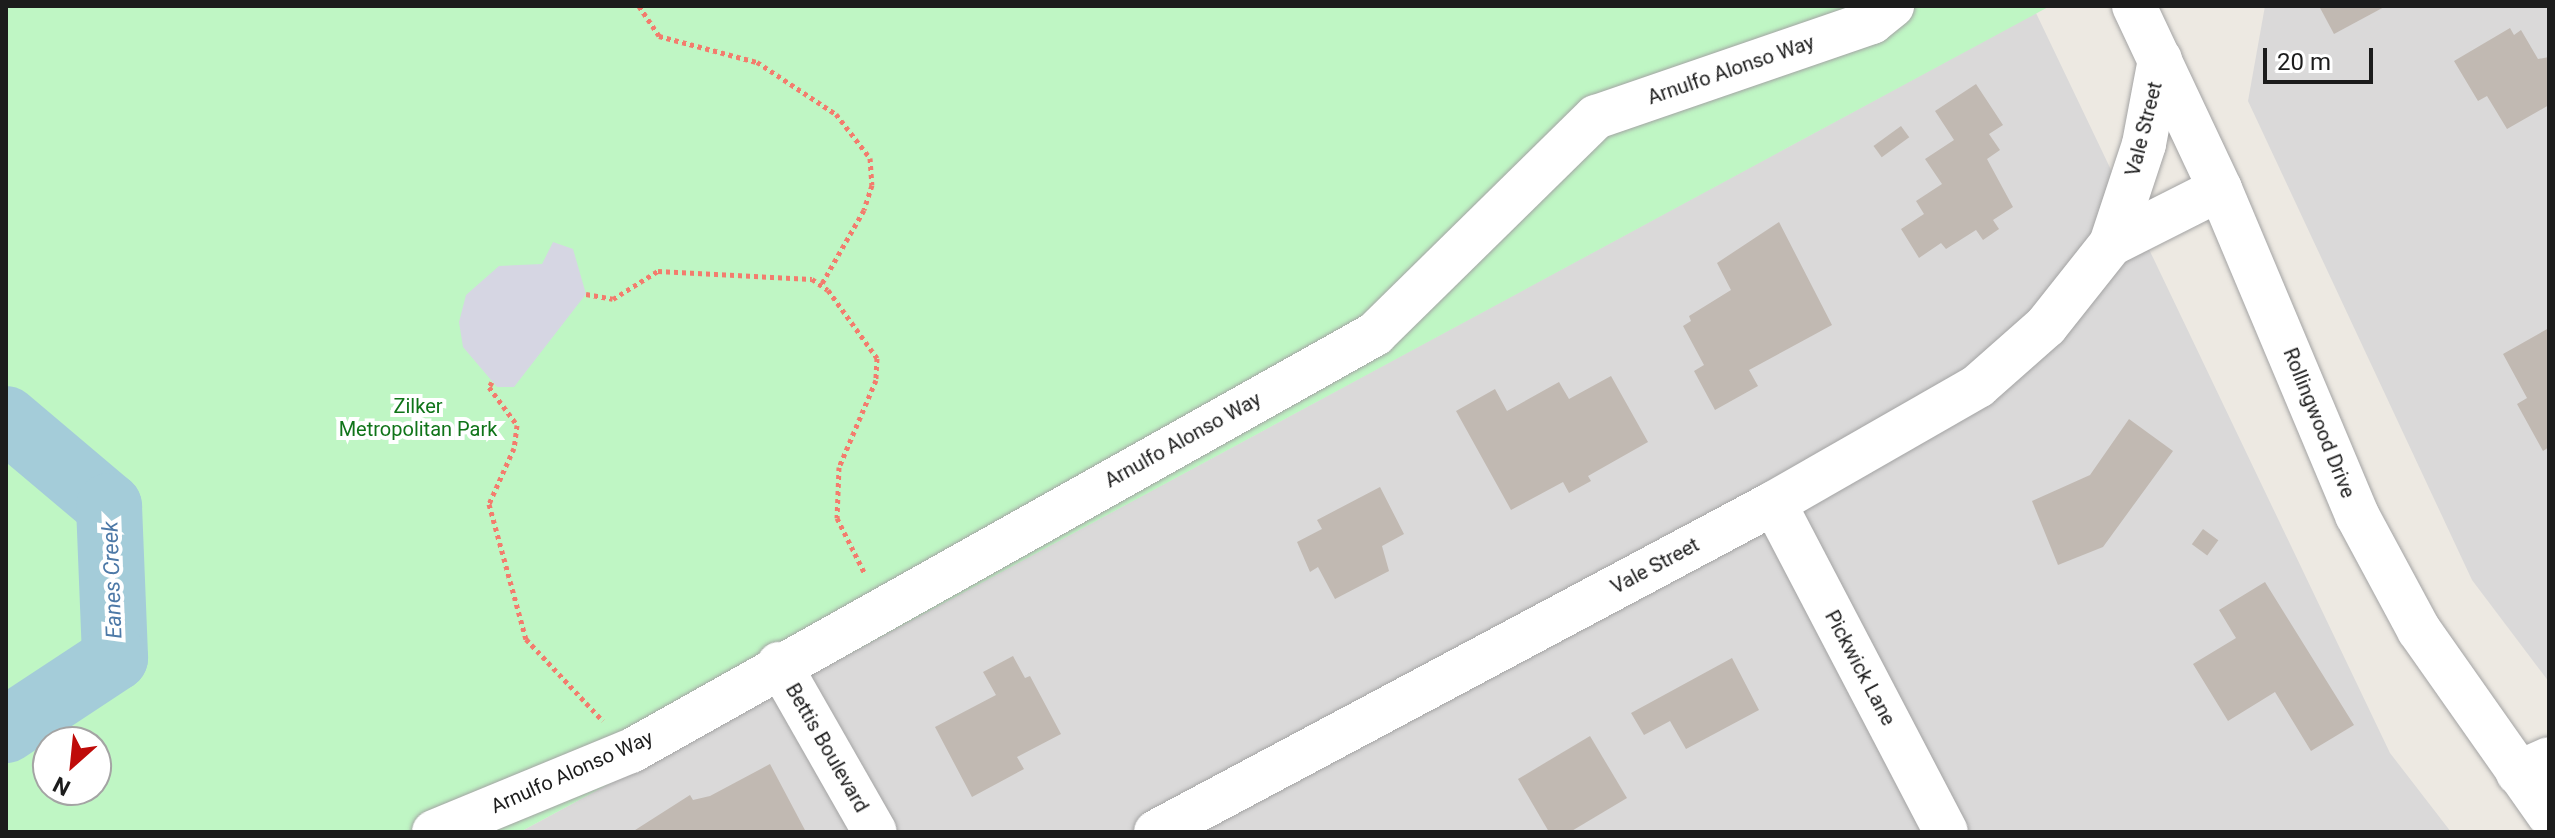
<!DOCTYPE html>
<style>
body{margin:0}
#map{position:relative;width:2555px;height:838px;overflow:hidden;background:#ede9e2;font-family:Roboto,sans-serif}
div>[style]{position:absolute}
.residential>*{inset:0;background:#dad9d9}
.park>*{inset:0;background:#bff6c4}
.plaza>*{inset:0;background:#d6d6e3}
.river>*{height:66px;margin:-33px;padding:0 33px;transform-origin:33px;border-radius:33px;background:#a4ccd9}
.building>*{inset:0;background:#c1b9b2;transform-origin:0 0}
.path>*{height:5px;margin-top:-2.5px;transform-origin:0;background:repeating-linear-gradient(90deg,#f37c6d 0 4px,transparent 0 8px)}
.roads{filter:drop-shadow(0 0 2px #a3a3a3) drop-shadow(0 0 2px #a3a3a3)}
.minor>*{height:44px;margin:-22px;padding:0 22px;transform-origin:22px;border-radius:22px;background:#fff}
.tertiary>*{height:44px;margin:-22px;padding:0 22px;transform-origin:22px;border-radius:22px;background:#fff}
span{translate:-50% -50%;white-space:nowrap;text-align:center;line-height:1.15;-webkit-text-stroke:8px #fff;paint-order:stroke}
.street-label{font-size:20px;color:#1c1c1c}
.park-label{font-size:20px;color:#107419}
.water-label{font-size:22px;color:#4d79a7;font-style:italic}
.frame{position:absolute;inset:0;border:8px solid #1c1c1c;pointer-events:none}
.north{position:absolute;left:32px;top:726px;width:80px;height:80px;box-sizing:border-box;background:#fff;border:2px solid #a4a4a4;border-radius:50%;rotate:207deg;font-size:22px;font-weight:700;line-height:32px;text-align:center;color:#1c1c1c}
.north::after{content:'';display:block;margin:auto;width:28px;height:36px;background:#bf0b09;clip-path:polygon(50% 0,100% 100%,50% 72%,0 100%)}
.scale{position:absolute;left:2263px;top:48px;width:110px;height:36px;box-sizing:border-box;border:4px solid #1c1c1c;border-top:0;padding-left:10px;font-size:24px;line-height:28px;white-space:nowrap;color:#1c1c1c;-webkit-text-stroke:6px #fff;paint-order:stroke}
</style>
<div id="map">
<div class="residential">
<i style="clip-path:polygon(2265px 6px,2549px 6px,2549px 682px,2472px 580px,2248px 101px)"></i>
<i style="clip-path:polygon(2036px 13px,2390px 753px,2451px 832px,520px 832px)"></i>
</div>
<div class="park">
<i style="clip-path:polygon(evenodd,6px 6px,2050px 6px,520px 832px,6px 832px,6px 6px,48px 742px,96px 742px,96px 790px,48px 790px,48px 742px)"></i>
</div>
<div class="plaza">
<i style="clip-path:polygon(553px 242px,573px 249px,586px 294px,514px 387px,497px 387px,463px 347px,459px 322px,466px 295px,499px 266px,542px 264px)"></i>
</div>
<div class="river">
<i style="left:6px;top:419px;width:135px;rotate:40.2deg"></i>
<i style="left:109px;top:506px;width:152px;rotate:87.7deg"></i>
<i style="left:115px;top:658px;width:131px;rotate:146.6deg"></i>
</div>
<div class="building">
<i style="clip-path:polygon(2319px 6px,2386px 6px,2334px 34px)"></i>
<i style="clip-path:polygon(2510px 28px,2514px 35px,2521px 30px,2538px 59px,2549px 57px,2549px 105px,2507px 129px,2487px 96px,2478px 101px,2454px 61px)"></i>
<i style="clip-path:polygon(1976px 84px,2003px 125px,1989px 134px,2000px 150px,1987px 159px,2013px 207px,1993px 220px,1999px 229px,1983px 240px,1976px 230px,1946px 249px,1941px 243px,1919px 258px,1901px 229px,1924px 214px,1916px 201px,1942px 184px,1925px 159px,1954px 140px,1935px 111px)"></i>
<i style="left:1901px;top:126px;width:14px;height:34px;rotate:54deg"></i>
<i style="clip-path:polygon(1779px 222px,1832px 325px,1749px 370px,1758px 386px,1715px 410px,1694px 371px,1704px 365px,1683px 326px,1691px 321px,1689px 316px,1731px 290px,1717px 263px)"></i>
<i style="clip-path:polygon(2549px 328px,2549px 447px,2543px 451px,2517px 404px,2527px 398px,2503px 354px)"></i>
<i style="clip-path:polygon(1611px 376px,1648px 442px,1588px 476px,1591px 481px,1569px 493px,1563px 482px,1511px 510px,1456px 411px,1495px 389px,1507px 411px,1559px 382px,1569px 399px)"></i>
<i style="clip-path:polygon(2129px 419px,2173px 451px,2103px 547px,2058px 565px,2032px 501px,2090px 475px)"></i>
<i style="clip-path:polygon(1380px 487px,1404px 534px,1382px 546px,1389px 571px,1335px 599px,1318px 567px,1310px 572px,1297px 542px,1322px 529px,1317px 520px)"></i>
<i style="left:2203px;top:529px;width:19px;height:19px;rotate:36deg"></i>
<i style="clip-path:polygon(2265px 582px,2354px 725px,2311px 751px,2275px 692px,2228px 721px,2193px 664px,2236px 638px,2219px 610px)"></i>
<i style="clip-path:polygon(1013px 656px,1025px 678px,1030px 676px,1061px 734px,1017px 757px,1024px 769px,972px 797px,935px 727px,996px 695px,983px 672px)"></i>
<i style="clip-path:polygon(1732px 658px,1759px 710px,1686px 749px,1670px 721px,1644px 735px,1631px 713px)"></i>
<i style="clip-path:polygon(1590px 736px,1627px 798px,1570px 832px,1549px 832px,1518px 779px)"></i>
<i style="clip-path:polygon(770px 764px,806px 832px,632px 832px,690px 795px,693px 800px,710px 796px)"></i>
</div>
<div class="path">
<i style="left:639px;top:6px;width:36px;rotate:56deg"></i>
<i style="left:659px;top:36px;width:101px;rotate:14.9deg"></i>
<i style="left:757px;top:62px;width:95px;rotate:33.4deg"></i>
<i style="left:836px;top:114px;width:56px;rotate:52.3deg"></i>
<i style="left:870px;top:158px;width:27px;rotate:86deg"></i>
<i style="left:872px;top:185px;width:26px;rotate:108deg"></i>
<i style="left:864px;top:210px;width:86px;rotate:119.8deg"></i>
<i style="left:586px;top:294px;width:27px;rotate:10deg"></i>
<i style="left:613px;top:299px;width:53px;rotate:-31.9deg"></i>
<i style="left:658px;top:271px;width:154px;rotate:3deg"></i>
<i style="left:812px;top:279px;width:19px;rotate:35deg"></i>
<i style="left:828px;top:290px;width:84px;rotate:54.2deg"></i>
<i style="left:877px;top:358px;width:22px;rotate:93deg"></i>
<i style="left:876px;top:380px;width:95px;rotate:113deg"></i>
<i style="left:839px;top:467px;width:51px;rotate:92.2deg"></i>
<i style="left:837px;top:518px;width:63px;rotate:63.4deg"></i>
<i style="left:492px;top:382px;width:6px;rotate:121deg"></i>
<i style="left:489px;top:387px;width:47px;rotate:53.6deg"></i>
<i style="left:517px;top:425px;width:23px;rotate:97deg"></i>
<i style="left:514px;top:448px;width:61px;rotate:114.1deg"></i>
<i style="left:489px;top:504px;width:140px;rotate:74.7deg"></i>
<i style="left:526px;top:639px;width:112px;rotate:46.8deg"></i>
</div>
<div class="roads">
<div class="minor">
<i style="left:2111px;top:244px;width:105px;rotate:-71.7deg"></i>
<i style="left:2144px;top:144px;width:86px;rotate:-79.3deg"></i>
<i style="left:1774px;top:503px;width:371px;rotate:62.4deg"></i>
<i style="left:779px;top:664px;width:193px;rotate:60.3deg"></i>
<i style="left:2518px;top:773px;width:34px;rotate:-24deg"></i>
<i style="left:434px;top:832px;width:213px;rotate:-22.4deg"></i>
<i style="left:631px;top:751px;width:853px;rotate:-29.27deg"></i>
<i style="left:1375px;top:334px;width:310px;rotate:-44.5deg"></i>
<i style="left:1596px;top:117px;width:292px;rotate:-19deg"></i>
<i style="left:1872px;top:22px;width:26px;rotate:-39deg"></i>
<i style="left:1156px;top:832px;width:700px;rotate:-28.03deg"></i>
<i style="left:1774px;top:503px;width:235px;rotate:-29.8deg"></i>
<i style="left:1978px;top:386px;width:91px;rotate:-41.4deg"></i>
<i style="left:2046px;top:326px;width:105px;rotate:-51.6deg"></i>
<i style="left:2111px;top:244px;width:122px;rotate:-26.8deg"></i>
</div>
<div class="tertiary">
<i style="left:2134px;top:6px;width:202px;rotate:64.8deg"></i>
<i style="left:2220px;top:189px;width:354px;rotate:67.2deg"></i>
<i style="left:2357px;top:515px;width:131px;rotate:61.7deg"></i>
<i style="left:2419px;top:630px;width:226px;rotate:54.9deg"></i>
</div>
</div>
<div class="street-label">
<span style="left:1731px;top:70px;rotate:-19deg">Arnulfo Alonso Way</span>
<span style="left:2144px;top:129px;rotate:-76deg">Vale Street</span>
<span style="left:2319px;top:423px;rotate:68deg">Rollingwood Drive</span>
<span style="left:1183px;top:440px;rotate:-29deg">Arnulfo Alonso Way</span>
<span style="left:1655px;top:566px;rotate:-28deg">Vale Street</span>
<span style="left:1860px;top:668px;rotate:62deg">Pickwick Lane</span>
<span style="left:827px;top:748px;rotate:60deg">Bettis Boulevard</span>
<span style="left:572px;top:772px;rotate:-24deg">Arnulfo Alonso Way</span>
</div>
<div class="park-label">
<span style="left:418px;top:418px">Zilker<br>Metropolitan Park</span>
</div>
<div class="water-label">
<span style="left:112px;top:580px;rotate:-92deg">Eanes Creek</span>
</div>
<div class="frame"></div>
<div class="north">N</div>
<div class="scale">20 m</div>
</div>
